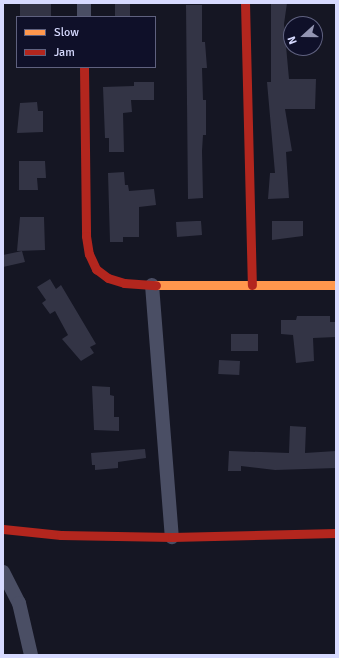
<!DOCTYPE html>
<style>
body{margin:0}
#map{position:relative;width:339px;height:658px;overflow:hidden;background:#151623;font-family:Signika,sans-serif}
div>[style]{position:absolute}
.building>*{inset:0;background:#333445;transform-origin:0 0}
.street>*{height:14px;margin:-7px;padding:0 7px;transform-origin:7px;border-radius:7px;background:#4a4e64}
.slow>*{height:9px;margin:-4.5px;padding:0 4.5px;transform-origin:4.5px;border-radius:4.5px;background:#ff974d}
.jam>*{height:9px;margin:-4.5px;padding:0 4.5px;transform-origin:4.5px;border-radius:4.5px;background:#b3261e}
span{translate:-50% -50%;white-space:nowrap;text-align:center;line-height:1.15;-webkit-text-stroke:3px #0f1029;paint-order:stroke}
.frame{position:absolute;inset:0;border:4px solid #d7daff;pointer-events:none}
.legend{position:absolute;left:16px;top:16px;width:140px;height:52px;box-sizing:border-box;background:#0f1029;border:1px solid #5f617f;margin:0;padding:5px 7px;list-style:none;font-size:12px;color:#d7daff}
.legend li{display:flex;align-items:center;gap:8px;height:20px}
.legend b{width:20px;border:1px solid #5f617f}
.north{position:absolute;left:283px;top:16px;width:40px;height:40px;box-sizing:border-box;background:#0f1029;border:1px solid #5f617f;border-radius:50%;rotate:249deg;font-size:11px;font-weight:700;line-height:16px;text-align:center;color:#d7daff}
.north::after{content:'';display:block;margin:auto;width:14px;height:18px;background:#9395b2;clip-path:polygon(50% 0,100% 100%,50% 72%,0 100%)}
</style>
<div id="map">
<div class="building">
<i style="left:20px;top:3px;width:31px;height:13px"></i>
<i style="left:115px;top:3px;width:15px;height:14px"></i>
<i style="clip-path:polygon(271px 3px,287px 3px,284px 24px,289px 79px,316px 79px,315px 109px,285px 109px,292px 151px,286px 152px,289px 198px,268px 199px,270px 173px,275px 173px,267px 82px,271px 82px)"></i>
<i style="clip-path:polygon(186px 5px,202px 5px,202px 42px,205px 42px,207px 68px,202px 68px,203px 100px,206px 100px,206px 135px,203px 135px,202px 151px,203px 198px,188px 199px)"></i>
<i style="clip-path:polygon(134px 82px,154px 82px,154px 100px,131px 100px,132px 112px,123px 113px,124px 152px,109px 152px,109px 138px,105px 138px,103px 87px,134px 86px)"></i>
<i style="clip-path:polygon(37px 102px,38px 111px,43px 111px,43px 132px,17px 133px,20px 103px)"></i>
<i style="clip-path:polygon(19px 161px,45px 161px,46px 178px,37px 178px,38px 190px,19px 190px)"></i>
<i style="clip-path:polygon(124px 172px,125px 185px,128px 185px,129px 191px,154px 189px,156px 205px,139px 207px,139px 237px,123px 237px,123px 242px,110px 242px,108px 173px)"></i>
<i style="clip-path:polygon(20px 217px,44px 217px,45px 250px,17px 251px)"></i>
<i style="clip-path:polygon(196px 221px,201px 221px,202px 235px,177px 237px,176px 222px)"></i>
<i style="clip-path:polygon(272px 221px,303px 221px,303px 236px,272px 240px)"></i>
<i style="clip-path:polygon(22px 251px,25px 262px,3px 267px,3px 255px)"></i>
<i style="clip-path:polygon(50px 279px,56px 289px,61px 285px,96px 344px,90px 347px,94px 353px,81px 361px,62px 339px,68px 335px,55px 311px,50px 314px,42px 303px,46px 300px,37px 287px)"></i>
<i style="clip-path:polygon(297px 316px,330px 316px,330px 322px,336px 322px,336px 337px,313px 338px,314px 361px,296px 363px,293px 335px,281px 334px,281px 320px,296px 320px)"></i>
<i style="left:231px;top:334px;width:27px;height:17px"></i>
<i style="left:219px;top:360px;width:21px;height:14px;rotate:3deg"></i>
<i style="clip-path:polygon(92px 386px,110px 387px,110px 395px,114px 396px,114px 417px,119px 417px,119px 431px,94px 430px)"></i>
<i style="clip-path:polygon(290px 426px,306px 427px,305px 453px,336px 451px,336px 468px,275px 470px,241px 466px,241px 471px,228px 471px,229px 451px,289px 453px)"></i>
<i style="clip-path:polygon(145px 449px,146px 458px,118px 462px,118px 468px,95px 470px,95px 465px,92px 465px,91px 453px)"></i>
</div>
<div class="street">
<i style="left:84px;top:3px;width:14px;rotate:90deg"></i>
<i style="left:152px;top:285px;width:253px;rotate:85.5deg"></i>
<i style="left:3px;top:572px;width:35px;rotate:63deg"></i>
<i style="left:19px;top:603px;width:53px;rotate:77deg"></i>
</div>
<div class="slow">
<i style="left:156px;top:285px;width:180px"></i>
</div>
<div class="jam">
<i style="left:245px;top:3px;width:282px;rotate:88.6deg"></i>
<i style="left:84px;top:67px;width:169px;rotate:89.3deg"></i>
<i style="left:86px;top:236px;width:18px;rotate:81deg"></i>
<i style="left:89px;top:254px;width:17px;rotate:65deg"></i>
<i style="left:96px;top:269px;width:15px;rotate:37deg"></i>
<i style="left:108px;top:278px;width:17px;rotate:17deg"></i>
<i style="left:124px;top:283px;width:32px;rotate:4deg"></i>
<i style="left:3px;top:529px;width:58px;rotate:5.9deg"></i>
<i style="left:61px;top:535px;width:111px;rotate:1deg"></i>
<i style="left:172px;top:537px;width:164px;rotate:-1.4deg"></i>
</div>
<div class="frame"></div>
<ul class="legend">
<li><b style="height:5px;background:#ff974d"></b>Slow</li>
<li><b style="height:5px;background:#b3261e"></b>Jam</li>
</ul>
<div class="north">N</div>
</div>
